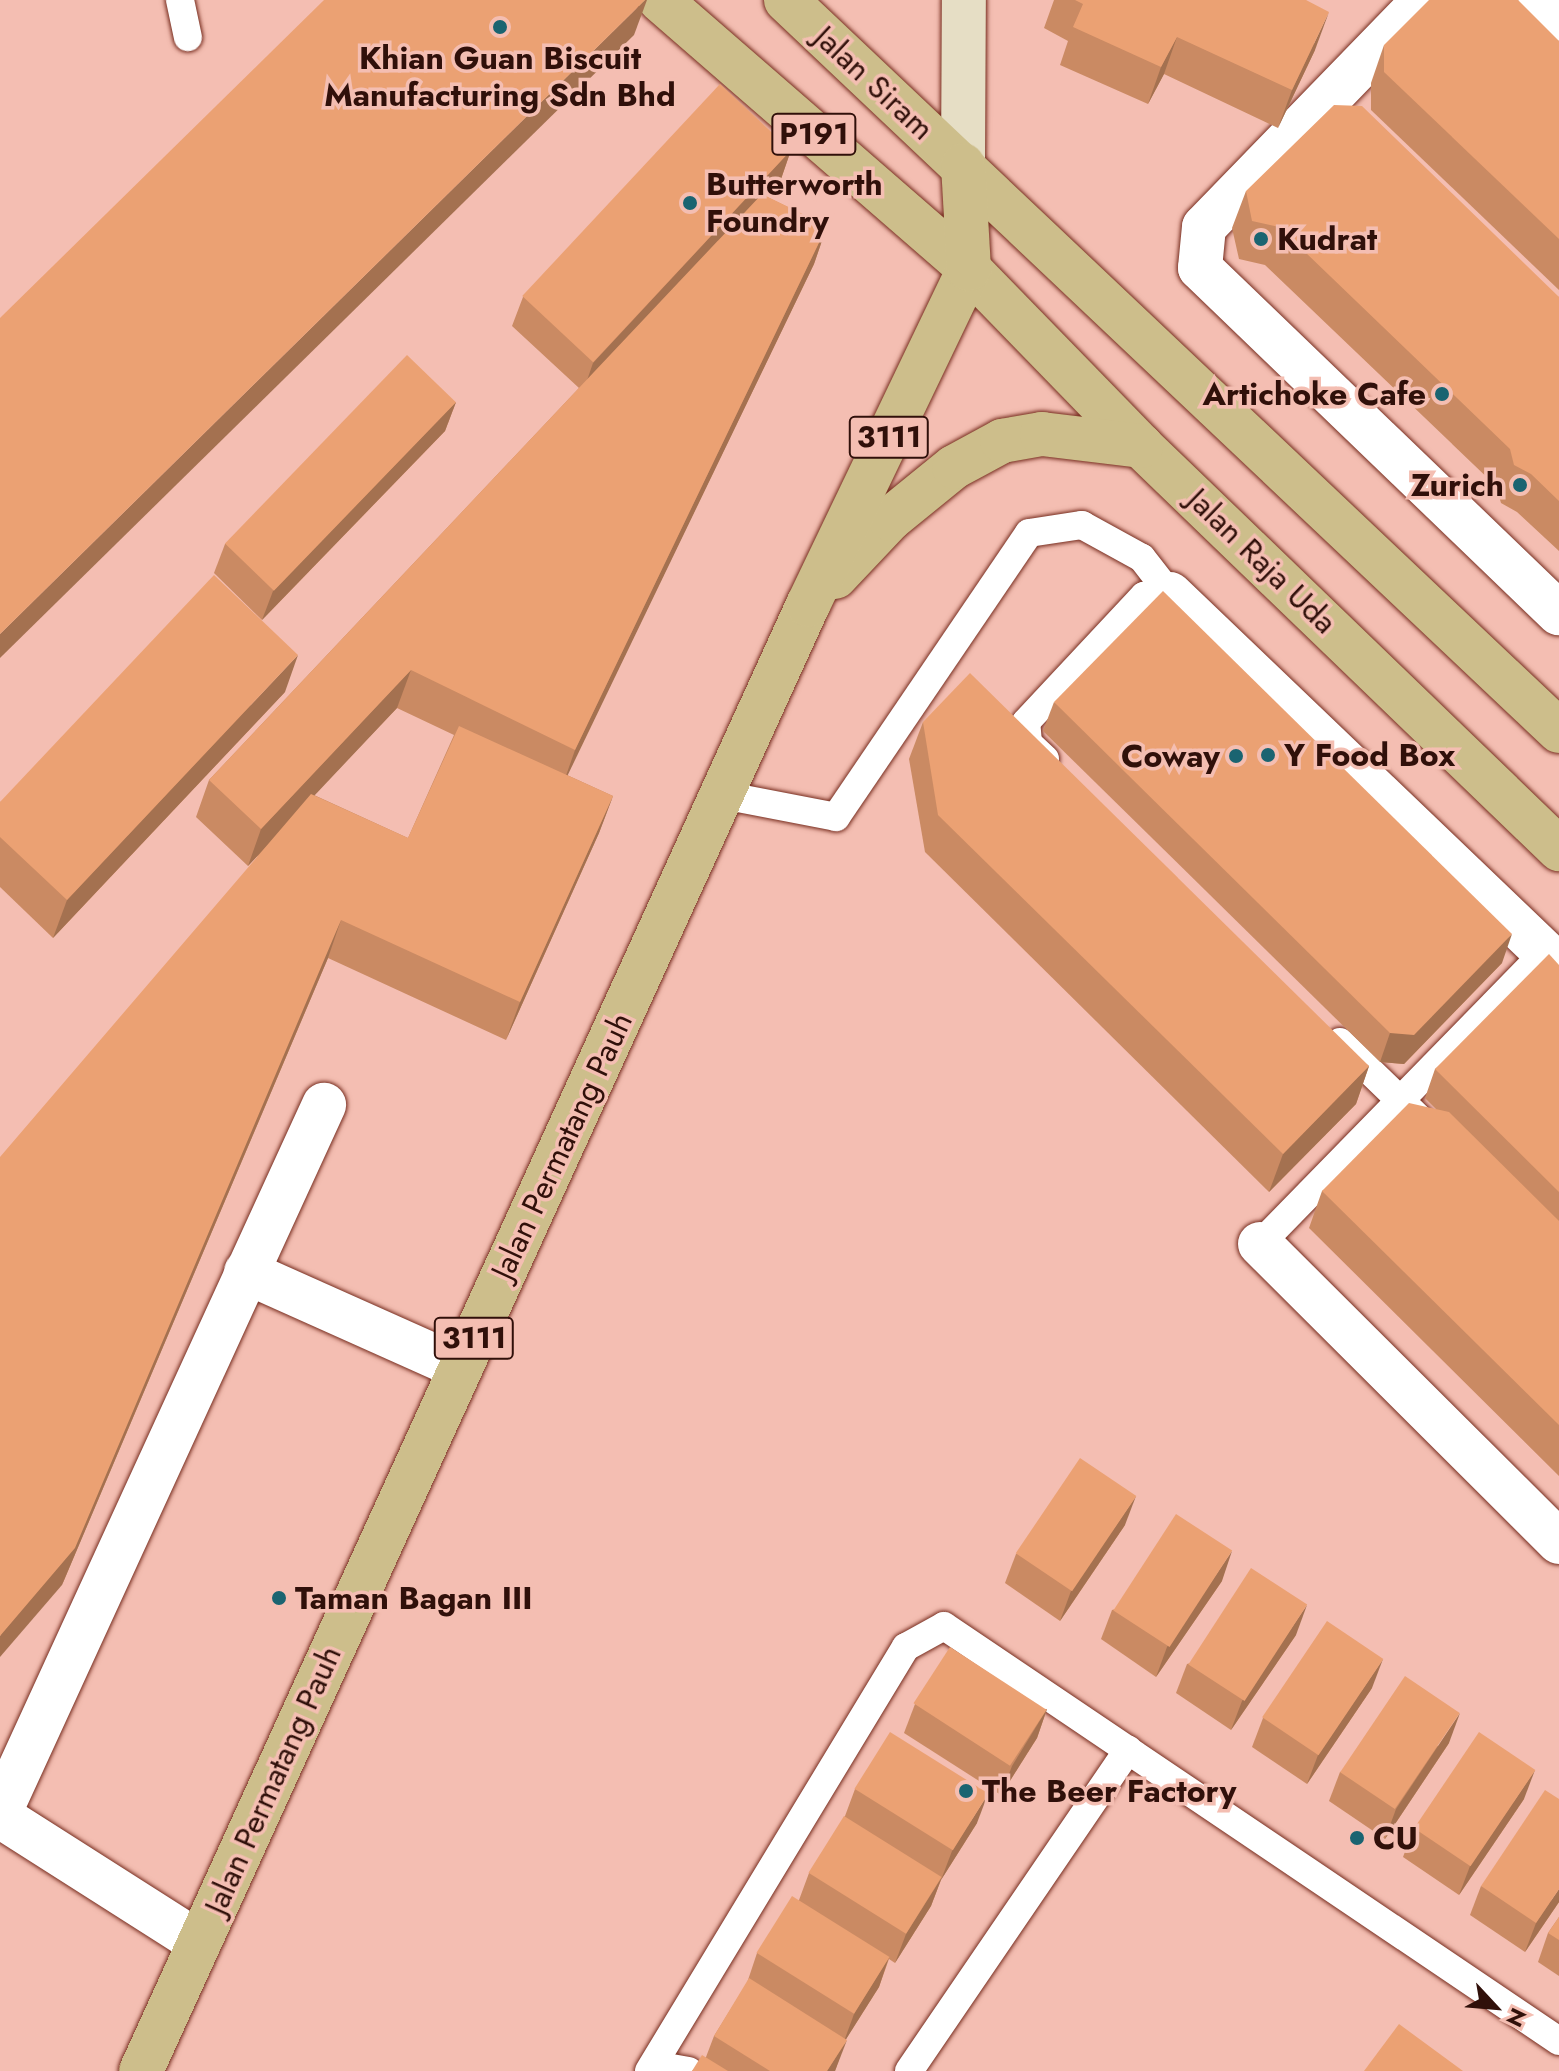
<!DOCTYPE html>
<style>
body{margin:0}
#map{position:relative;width:1559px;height:2071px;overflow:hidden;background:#f4beb2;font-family:Jost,sans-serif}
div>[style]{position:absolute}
.roads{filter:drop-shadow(0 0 2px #772d1f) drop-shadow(0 0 2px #772d1f)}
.lane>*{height:28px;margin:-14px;padding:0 14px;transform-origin:14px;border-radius:14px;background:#fff}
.street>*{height:44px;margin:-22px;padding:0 22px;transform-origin:22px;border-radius:22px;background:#fff}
.secondary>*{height:44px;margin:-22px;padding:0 22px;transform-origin:22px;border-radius:22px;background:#e6dec5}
.primary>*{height:44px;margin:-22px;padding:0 22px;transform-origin:22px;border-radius:22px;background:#cdbe8b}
.wall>*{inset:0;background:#ca8a63}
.shaded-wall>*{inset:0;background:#a47150}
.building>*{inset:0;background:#eba173;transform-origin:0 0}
.dots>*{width:22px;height:22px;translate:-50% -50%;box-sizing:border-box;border:4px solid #f4beb2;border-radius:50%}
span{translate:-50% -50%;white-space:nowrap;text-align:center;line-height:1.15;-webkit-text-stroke:7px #f4beb2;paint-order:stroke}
.shield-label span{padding:2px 6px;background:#f4beb2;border:2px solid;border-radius:6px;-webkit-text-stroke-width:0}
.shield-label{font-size:30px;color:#30100a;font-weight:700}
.poi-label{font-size:32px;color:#30100a;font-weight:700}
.left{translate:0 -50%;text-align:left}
.right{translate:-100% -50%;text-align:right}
.street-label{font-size:32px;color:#30100a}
.north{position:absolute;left:1455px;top:1967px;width:80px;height:80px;-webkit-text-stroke:6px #f4beb2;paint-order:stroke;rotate:116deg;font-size:22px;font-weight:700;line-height:32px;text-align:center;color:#30100a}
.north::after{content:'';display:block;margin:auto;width:28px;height:36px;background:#30100a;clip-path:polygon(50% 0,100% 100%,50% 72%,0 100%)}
</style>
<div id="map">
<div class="roads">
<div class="lane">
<i style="left:180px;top:0;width:38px;rotate:78deg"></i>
<i style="left:1045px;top:759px;width:23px;rotate:-137deg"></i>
<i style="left:1028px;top:743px;width:21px;rotate:-95deg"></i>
<i style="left:1026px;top:722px;width:173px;rotate:-46.9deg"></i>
<i style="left:1144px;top:596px;width:26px;rotate:-4deg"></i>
<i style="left:722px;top:795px;width:116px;rotate:10.9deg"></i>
<i style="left:836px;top:817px;width:343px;rotate:-55.8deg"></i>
<i style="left:1029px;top:533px;width:54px;rotate:-8.6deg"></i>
<i style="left:1082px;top:525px;width:68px;rotate:28.8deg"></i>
<i style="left:1142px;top:558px;width:46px;rotate:52.1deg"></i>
<i style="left:1340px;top:1042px;width:131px;rotate:44.1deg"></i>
<i style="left:1260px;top:1244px;width:408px;rotate:-45.7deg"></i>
<i style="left:649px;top:2071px;width:496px;rotate:-58.8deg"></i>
<i style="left:906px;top:1647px;width:43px;rotate:-28.9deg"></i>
<i style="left:944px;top:1626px;width:742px;rotate:34.01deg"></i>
<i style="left:652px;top:2071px;width:15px;rotate:-16deg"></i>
<i style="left:666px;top:2067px;width:23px;rotate:10deg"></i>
<i style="left:909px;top:2071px;width:389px;rotate:-55.7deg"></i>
</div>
<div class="street">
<i style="left:1424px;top:0;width:316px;rotate:134.1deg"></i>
<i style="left:1204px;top:227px;width:41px;rotate:95.6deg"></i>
<i style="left:1200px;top:268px;width:498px;rotate:43.9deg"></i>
<i style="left:1540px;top:0;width:27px;rotate:45deg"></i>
<i style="left:1170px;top:594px;width:538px;rotate:43.72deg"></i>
<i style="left:1260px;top:1244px;width:422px;rotate:44.9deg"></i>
<i style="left:246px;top:1272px;width:235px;rotate:24.1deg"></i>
<i style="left:0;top:1812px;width:778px;rotate:-65.38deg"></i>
<i style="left:0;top:1816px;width:236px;rotate:32.5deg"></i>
</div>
<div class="secondary">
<i style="left:963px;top:165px;width:165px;rotate:-89.7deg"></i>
</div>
<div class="primary">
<i style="left:660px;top:0;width:410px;rotate:41deg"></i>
<i style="left:969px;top:269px;width:247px;rotate:45.8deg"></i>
<i style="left:1141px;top:446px;width:581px;rotate:43.95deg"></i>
<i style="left:786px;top:0;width:1064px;rotate:43.4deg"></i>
<i style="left:835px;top:577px;width:80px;rotate:-46.5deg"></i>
<i style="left:890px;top:519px;width:82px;rotate:-39.1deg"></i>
<i style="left:954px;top:467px;width:55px;rotate:-28.4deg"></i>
<i style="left:1002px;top:441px;width:41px;rotate:-9.9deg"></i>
<i style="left:1042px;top:434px;width:100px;rotate:6.9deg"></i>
<i style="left:141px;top:2071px;width:1611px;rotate:-65.54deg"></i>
<i style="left:808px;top:605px;width:373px;rotate:-64.4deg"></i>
<i style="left:969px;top:269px;width:104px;rotate:-93.3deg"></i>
</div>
</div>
<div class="wall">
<i style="clip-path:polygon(1054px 0,1306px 0,1315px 50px,1278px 128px,1164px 74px,1148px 104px,1060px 65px,1068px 41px,1044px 28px)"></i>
<i style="clip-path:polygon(1559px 41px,1559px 290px,1371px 110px,1371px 83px,1384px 45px)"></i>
<i style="clip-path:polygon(evenodd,791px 150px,781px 179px,765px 196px,827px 226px,814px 264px,567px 775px,613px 796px,599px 833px,506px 1040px,328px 958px,62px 1585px,258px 855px,248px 866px,196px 817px,209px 780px,579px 388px,512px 326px,523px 297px,791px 150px,397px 708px,454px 735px,408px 838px,314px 795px,397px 708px)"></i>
<i style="clip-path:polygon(1246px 191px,1559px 297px,1559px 551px,1517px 512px,1501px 503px,1496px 486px,1265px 265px,1239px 259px,1232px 228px)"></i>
<i style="clip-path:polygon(456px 402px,445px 431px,262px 620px,214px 573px,225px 544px)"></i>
<i style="clip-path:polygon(285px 692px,53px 938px,0 887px,0 802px)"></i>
<i style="clip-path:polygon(1054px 702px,1502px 963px,1404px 1064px,1380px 1062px,1043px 731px)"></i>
<i style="clip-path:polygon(923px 722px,1369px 1066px,1356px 1104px,1269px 1192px,925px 852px,909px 759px)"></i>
<i style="clip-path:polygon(1559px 965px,1559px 1476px,1309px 1228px,1322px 1191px,1436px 1109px,1425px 1098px,1435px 1069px)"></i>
<i style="clip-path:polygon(1125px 1525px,1060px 1621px,1005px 1583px,1016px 1554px)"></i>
<i style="clip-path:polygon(1222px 1581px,1156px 1677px,1101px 1639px,1112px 1610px)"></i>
<i style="clip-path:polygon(1296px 1635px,1231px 1730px,1176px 1693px,1187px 1664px)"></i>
<i style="clip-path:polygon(1372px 1688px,1307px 1784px,1252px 1747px,1263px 1718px)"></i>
<i style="clip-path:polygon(915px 1704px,1047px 1709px,1037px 1738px,1001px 1795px,904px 1733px)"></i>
<i style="clip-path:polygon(1449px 1743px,1385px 1839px,1329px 1801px,1340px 1772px)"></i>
<i style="clip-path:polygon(855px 1789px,977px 1823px,941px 1880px,931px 1906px,895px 1963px,889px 1959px,879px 1987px,846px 2039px,835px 2071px,692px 2071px,706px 2057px,714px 2036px,747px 1983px,757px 1953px,799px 1900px,809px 1873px,845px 1816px)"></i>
<i style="clip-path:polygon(1524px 1799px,1459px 1895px,1403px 1857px,1414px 1828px)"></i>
<i style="clip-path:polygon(1481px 1886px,1559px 1902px,1525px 1952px,1470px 1915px)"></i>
<i style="clip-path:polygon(1559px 1917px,1559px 1976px,1538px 1962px,1548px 1933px)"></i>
</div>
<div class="shaded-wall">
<i style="clip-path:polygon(645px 0,647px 0,634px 35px,0 658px,0 634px)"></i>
<i style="clip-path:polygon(1329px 12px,1315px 50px,1278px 128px,1292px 90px)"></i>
<i style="clip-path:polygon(1177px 37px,1164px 74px,1148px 104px,1161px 67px)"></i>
<i style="clip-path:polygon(791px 150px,781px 179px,583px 392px,593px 363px)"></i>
<i style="clip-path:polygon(827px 226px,814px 264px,562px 787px,575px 750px)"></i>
<i style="clip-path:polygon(456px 402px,445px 431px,262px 620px,273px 591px)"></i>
<i style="clip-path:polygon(298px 655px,285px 692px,53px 938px,67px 900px)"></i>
<i style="clip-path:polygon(411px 670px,397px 708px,248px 866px,261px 829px)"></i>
<i style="clip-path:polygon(613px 796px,599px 833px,506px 1040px,520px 1002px)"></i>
<i style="clip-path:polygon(341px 920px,328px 958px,62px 1585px,0 1657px,0 1636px)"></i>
<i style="clip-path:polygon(1512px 934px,1502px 963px,1404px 1064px,1380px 1062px,1390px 1033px)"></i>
<i style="clip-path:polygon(1369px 1066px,1356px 1104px,1269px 1192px,1283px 1154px)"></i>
<i style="clip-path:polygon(1136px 1496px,1125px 1525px,1060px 1621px,1071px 1591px)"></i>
<i style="clip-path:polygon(1232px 1551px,1222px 1581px,1156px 1677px,1167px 1647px)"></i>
<i style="clip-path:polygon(1307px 1605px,1296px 1635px,1231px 1730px,1242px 1701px)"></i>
<i style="clip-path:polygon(1383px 1659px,1372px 1688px,1307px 1784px,1318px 1755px)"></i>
<i style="clip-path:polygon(1047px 1709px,1037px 1738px,1001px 1795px,1012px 1766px)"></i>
<i style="clip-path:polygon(1460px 1713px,1449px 1743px,1385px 1839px,1396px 1809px)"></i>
<i style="clip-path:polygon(1535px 1770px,1524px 1799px,1459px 1895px,1470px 1866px)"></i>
<i style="clip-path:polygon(988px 1794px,977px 1823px,941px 1880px,952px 1851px)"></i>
<i style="clip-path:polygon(942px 1877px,931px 1906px,895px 1963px,906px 1934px)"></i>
<i style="clip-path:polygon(1559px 1889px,1559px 1902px,1525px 1952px,1536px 1923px)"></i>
<i style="clip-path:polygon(889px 1957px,879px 1987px,843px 2044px,854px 2014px)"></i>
<i style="clip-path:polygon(847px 2040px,835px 2071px,827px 2071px)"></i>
</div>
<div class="building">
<i style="clip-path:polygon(324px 0,645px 0,0 634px,0 318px)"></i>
<i style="clip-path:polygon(1075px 0,1306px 0,1329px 12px,1292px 90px,1177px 37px,1161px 67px,1073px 27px,1083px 4px)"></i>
<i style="clip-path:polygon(1429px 0,1518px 0,1559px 41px,1559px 239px,1384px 72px,1384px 45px)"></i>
<i style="left:720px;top:84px;width:97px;height:290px;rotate:43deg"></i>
<i style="clip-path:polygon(1334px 105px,1362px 106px,1559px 297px,1559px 501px,1531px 474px,1514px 465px,1510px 449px,1279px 227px,1252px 221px,1246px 191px)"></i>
<i style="clip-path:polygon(762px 194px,827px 226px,575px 750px,411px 670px,261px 829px,209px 780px)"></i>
<i style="left:407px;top:355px;width:68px;height:262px;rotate:44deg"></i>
<i style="clip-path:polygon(214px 575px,298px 655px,67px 900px,0 837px,0 802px)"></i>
<i style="clip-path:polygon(1163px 591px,1512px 934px,1414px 1035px,1390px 1033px,1054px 702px)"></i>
<i style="clip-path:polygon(970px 673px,1369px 1066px,1283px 1154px,938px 815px,923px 722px)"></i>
<i style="clip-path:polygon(459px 726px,613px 796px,520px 1002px,341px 920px,75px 1548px,0 1636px,0 1157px,311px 794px,408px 838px)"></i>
<i style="clip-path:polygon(1549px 954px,1559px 965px,1559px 1192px,1435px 1069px)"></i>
<i style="clip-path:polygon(1409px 1103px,1449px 1112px,1559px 1221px,1559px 1425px,1322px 1191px)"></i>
<i style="left:1080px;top:1458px;width:68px;height:115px;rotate:34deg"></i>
<i style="left:1176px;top:1514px;width:67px;height:115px;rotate:33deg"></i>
<i style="left:1251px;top:1568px;width:67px;height:115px;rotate:33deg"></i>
<i style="left:1327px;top:1621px;width:68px;height:116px;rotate:34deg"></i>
<i style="left:950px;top:1647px;width:115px;height:67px;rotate:33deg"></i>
<i style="left:1405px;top:1676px;width:66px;height:116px;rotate:34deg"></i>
<i style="left:890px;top:1732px;width:116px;height:67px;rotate:32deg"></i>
<i style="left:1479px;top:1732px;width:68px;height:116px;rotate:34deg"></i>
<i style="clip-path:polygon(1545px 1790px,1559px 1799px,1559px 1889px,1536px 1923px,1481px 1886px)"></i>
<i style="left:844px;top:1816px;width:115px;height:67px;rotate:32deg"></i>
<i style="left:792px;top:1896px;width:115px;height:67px;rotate:32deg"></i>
<i style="clip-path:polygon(1559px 1917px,1559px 1940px,1548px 1933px)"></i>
<i style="clip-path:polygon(749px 1978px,847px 2040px,827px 2071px,770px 2071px,714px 2036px)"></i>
<i style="clip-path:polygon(1399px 2024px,1463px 2071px,1364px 2071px)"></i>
<i style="clip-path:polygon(702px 2055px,728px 2071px,692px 2071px)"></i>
</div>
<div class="dots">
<i style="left:500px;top:27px;background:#1a6471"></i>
<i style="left:690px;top:203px;background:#1a6471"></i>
<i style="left:1261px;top:239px;background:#1a6471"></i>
<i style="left:1442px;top:394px;background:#1a6471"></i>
<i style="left:1520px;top:485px;background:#1a6471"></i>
<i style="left:1268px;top:755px;background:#1a6471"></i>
<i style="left:1236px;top:756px;background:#1a6471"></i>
<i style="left:279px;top:1598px;background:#1a6471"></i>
<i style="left:966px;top:1791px;background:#1a6471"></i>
<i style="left:1357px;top:1838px;background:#1a6471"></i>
</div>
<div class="shield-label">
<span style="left:814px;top:134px">P191</span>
<span style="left:889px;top:437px">3111</span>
<span style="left:474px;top:1338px">3111</span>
</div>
<div class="poi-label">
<span style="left:500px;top:77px">Khian Guan Biscuit<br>Manufacturing Sdn Bhd</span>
<span class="left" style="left:706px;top:203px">Butterworth<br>Foundry</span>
<span class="left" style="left:1277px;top:239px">Kudrat</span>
<span class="right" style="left:1426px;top:394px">Artichoke Cafe</span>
<span class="right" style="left:1504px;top:485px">Zurich</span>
<span class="left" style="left:1284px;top:755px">Y Food Box</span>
<span class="right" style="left:1220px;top:756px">Coway</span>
<span class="left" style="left:295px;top:1598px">Taman Bagan III</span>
<span class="left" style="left:982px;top:1791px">The Beer Factory</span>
<span class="left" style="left:1373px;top:1838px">CU</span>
</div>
<div class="street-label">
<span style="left:874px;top:83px;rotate:43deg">Jalan Siram</span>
<span style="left:1262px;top:561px;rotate:44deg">Jalan Raja Uda</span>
<span style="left:562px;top:1146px;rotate:-65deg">Jalan Permatang Pauh</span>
<span style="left:273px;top:1780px;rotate:-66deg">Jalan Permatang Pauh</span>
</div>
<div class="north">N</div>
</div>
